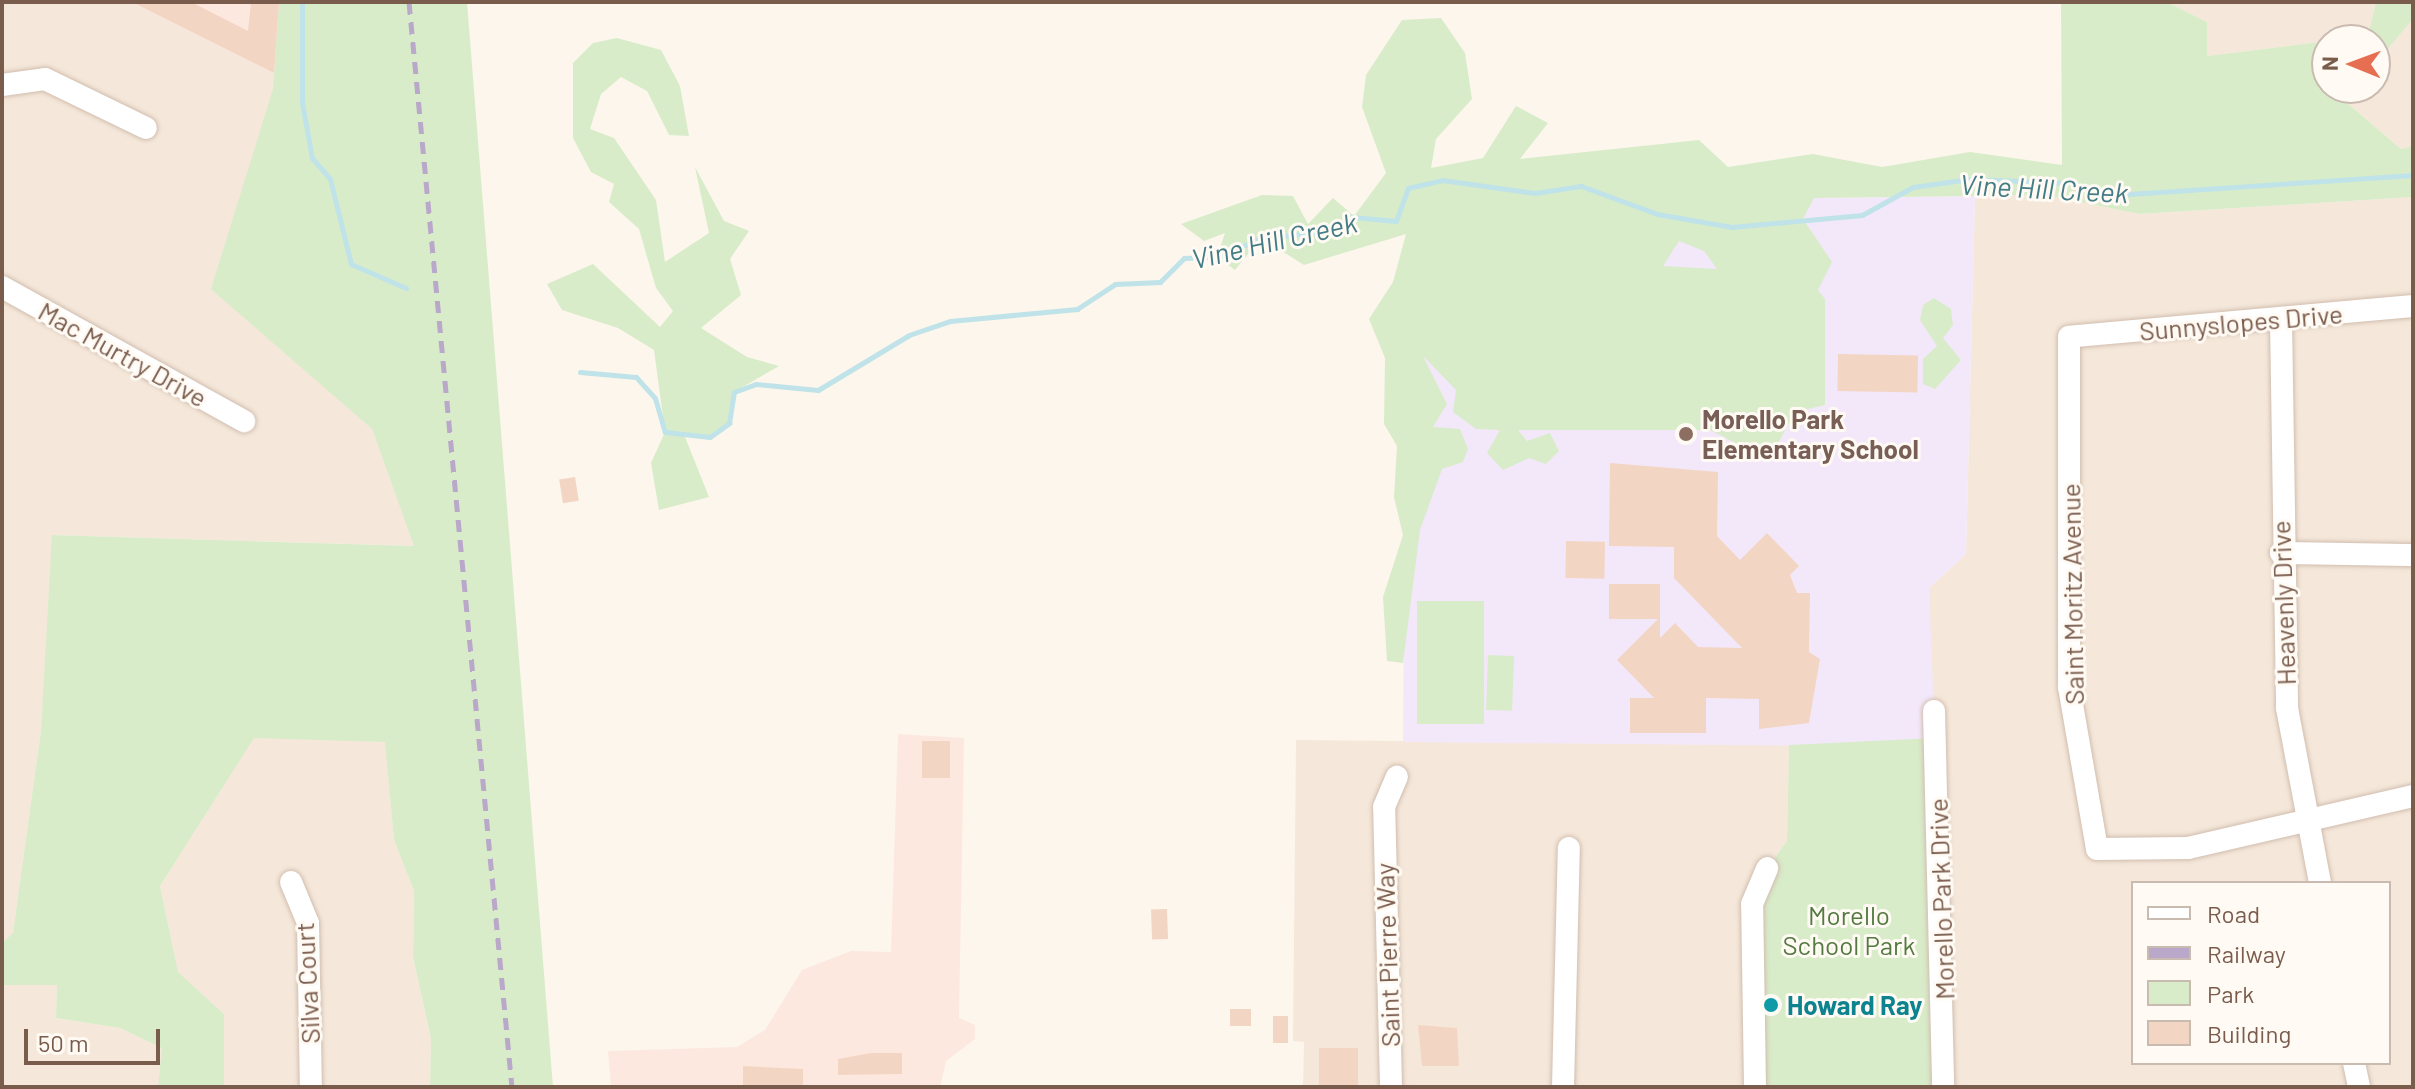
<!DOCTYPE html>
<style>
body{margin:0}
#map{position:relative;width:2415px;height:1089px;overflow:hidden;background:#fdf6ec;font-family:Barlow,sans-serif}
div>[style]{position:absolute}
.residential>*{inset:0;background:#f5e8da}
.commercial>*{inset:0;background:#fde8e0}
.education>*{inset:0;background:#f3e8fa}
.green>*{inset:0;background:#d8ecc9;transform-origin:0 0}
.stream>*{height:5px;margin:-2.5px;padding:0 2.5px;transform-origin:2.5px;border-radius:2.5px;background:#bfe3e8}
.building>*{inset:0;background:#f3d5c3;transform-origin:0 0}
.roads{filter:drop-shadow(0 0 2px #d1beb0) drop-shadow(0 0 2px #d1beb0)}
.street>*{height:22px;margin:-11px;padding:0 11px;transform-origin:11px;border-radius:11px;background:#fff}
.rail>*{height:5px;margin-top:-2.5px;transform-origin:0;background:repeating-linear-gradient(90deg,#b9a8c9 0 12px,transparent 0 20px)}
.dots>*{width:22px;height:22px;translate:-50% -50%;box-sizing:border-box;border:4px solid #fffaf3;border-radius:50%}
span{translate:-50% -50%;white-space:nowrap;text-align:center;line-height:1.15;-webkit-text-stroke:6px #fffaf3;paint-order:stroke}
.street-label{font-size:26px;color:#7a5c4d}
.education-label{font-size:26px;color:#785e54;font-weight:700}
.left{translate:0 -50%;text-align:left}
.park-label{font-size:26px;color:#537a41}
.culture-label{font-size:26px;color:#0d838f;font-weight:700}
.water-label{font-size:28px;color:#437c86;font-style:italic}
.frame{position:absolute;inset:0;border:4px solid #7a5c4d;pointer-events:none}
.legend{position:absolute;left:2131px;top:881px;width:260px;height:184px;box-sizing:border-box;background:#fffaf3;border:2px solid #cabbb1;margin:0;padding:10px 14px;list-style:none;font-size:24px;color:#7a5c4d}
.legend li{display:flex;align-items:center;gap:16px;height:40px}
.legend b{width:40px;border:2px solid #cabbb1}
.north{position:absolute;left:2311px;top:24px;width:80px;height:80px;box-sizing:border-box;background:#fffaf3;border:2px solid #cabbb1;border-radius:50%;rotate:271deg;font-size:22px;font-weight:700;line-height:32px;text-align:center;color:#7a5c4d}
.north::after{content:'';display:block;margin:auto;width:28px;height:36px;background:#e76f51;clip-path:polygon(50% 0,100% 100%,50% 72%,0 100%)}
.scale{position:absolute;left:24px;top:1029px;width:136px;height:36px;box-sizing:border-box;border:4px solid #7a5c4d;border-top:0;padding-left:10px;font-size:24px;line-height:28px;white-space:nowrap;color:#7a5c4d;-webkit-text-stroke:6px #fffaf3;paint-order:stroke}
</style>
<div id="map">
<div class="residential">
<i style="clip-path:polygon(2px 2px,132px 2px,274px 73px,328px 389px,372px 429px,415px 546px,53px 535px,41px 730px,13px 934px,2px 943px)"></i>
<i style="clip-path:polygon(2167px 2px,2376px 2px,2368px 36px,2207px 56px,2207px 22px)"></i>
<i style="clip-path:polygon(2413px 19px,2413px 146px,2401px 149px,2345px 101px,2355px 88px,2375px 88px,2375px 64px)"></i>
<i style="clip-path:polygon(evenodd,2046px 195px,2139px 214px,2413px 197px,2413px 1087px,1943px 1087px,1929px 588px,1966px 554px,1975px 196px,2046px 195px,2133px 883px,2389px 883px,2389px 1063px,2133px 1063px,2133px 883px)"></i>
<i style="clip-path:polygon(254px 737px,386px 742px,394px 840px,414px 891px,413px 957px,431px 1039px,430px 1087px,224px 1087px,224px 1014px,178px 973px,160px 886px)"></i>
<i style="clip-path:polygon(1296px 740px,1789px 745px,1787px 841px,1767px 868px,1755px 1087px,1303px 1087px,1304px 1042px,1293px 1041px)"></i>
<i style="clip-path:polygon(2px 985px,57px 985px,56px 1018px,120px 1028px,163px 1048px,158px 1087px,2px 1087px)"></i>
</div>
<div class="commercial">
<i style="clip-path:polygon(132px 2px,279px 2px,274px 73px)"></i>
<i style="clip-path:polygon(898px 734px,964px 738px,959px 1018px,975px 1025px,975px 1039px,946px 1061px,940px 1087px,611px 1087px,608px 1051px,737px 1047px,765px 1030px,802px 970px,851px 951px,891px 952px)"></i>
</div>
<div class="education">
<i style="clip-path:polygon(1975px 196px,1966px 554px,1929px 588px,1935px 738px,1837px 746px,1403px 742px,1407px 203px)"></i>
</div>
<div class="green">
<i style="clip-path:polygon(279px 2px,467px 2px,553px 1087px,430px 1087px,431px 1039px,413px 957px,414px 891px,394px 840px,385px 742px,254px 738px,160px 886px,178px 972px,224px 1014px,224px 1087px,158px 1087px,162px 1048px,120px 1028px,56px 1018px,57px 985px,2px 985px,2px 943px,13px 933px,41px 730px,52px 535px,414px 546px,372px 429px,211px 289px,273px 89px)"></i>
<i style="clip-path:polygon(evenodd,2061px 2px,2167px 2px,2207px 22px,2207px 56px,2327px 41px,2327px 88px,2355px 88px,2345px 101px,2401px 149px,2413px 146px,2413px 197px,2139px 214px,2046px 195px,1814px 198px,1803px 219px,1832px 262px,1818px 290px,1825px 299px,1825px 405px,1795px 412px,1769px 460px,1710px 430px,1518px 430px,1527px 441px,1550px 433px,1559px 451px,1546px 464px,1529px 458px,1503px 470px,1487px 453px,1500px 430px,1476px 429px,1453px 412px,1456px 390px,1423px 356px,1447px 404px,1433px 427px,1460px 429px,1468px 449px,1463px 462px,1442px 469px,1420px 530px,1403px 663px,1387px 661px,1383px 597px,1403px 535px,1394px 497px,1397px 446px,1384px 424px,1385px 358px,1369px 319px,1393px 282px,1406px 234px,1304px 265px,1261px 238px,1235px 270px,1217px 257px,1225px 233px,1204px 241px,1181px 224px,1262px 195px,1293px 196px,1308px 224px,1333px 198px,1354px 216px,1386px 173px,1362px 107px,1366px 75px,1402px 20px,1441px 18px,1465px 53px,1472px 99px,1436px 139px,1431px 168px,1483px 158px,1516px 106px,1548px 123px,1520px 159px,1699px 140px,1728px 167px,1813px 154px,1882px 167px,1970px 152px,2062px 165px,2061px 2px,1679px 241px,1704px 251px,1717px 269px,1663px 266px,1679px 241px)"></i>
<i style="clip-path:polygon(2376px 2px,2413px 2px,2413px 19px,2375px 64px,2375px 40px,2336px 40px,2368px 36px)"></i>
<i style="clip-path:polygon(617px 38px,661px 50px,680px 86px,689px 136px,669px 135px,647px 91px,621px 77px,601px 94px,590px 129px,614px 138px,656px 200px,665px 262px,709px 233px,695px 167px,724px 221px,749px 231px,730px 259px,741px 295px,701px 328px,747px 357px,779px 366px,734px 392px,729px 423px,710px 437px,685px 437px,709px 497px,659px 510px,651px 463px,665px 432px,654px 350px,618px 328px,562px 310px,547px 284px,593px 264px,660px 327px,673px 311px,656px 288px,639px 229px,609px 202px,614px 184px,591px 172px,573px 138px,573px 63px,593px 43px)"></i>
<i style="clip-path:polygon(1934px 298px,1951px 309px,1953px 325px,1943px 338px,1961px 360px,1935px 389px,1923px 384px,1923px 359px,1937px 346px,1920px 320px,1923px 305px)"></i>
<i style="left:1417px;top:601px;width:67px;height:123px"></i>
<i style="left:1488px;top:655px;width:26px;height:55px;rotate:2deg"></i>
<i style="clip-path:polygon(1935px 738px,1943px 1087px,1755px 1087px,1750px 974px,1767px 868px,1787px 841px,1789px 745px)"></i>
</div>
<div class="stream">
<i style="left:302px;top:2px;width:101px;rotate:90deg"></i>
<i style="left:302px;top:103px;width:56px;rotate:79.7deg"></i>
<i style="left:312px;top:158px;width:28px;rotate:49deg"></i>
<i style="left:330px;top:179px;width:88px;rotate:76.1deg"></i>
<i style="left:351px;top:264px;width:60px;rotate:23.6deg"></i>
<i style="left:580px;top:372px;width:56px;rotate:5.1deg"></i>
<i style="left:636px;top:377px;width:28px;rotate:48deg"></i>
<i style="left:655px;top:398px;width:35px;rotate:74deg"></i>
<i style="left:665px;top:432px;width:45px;rotate:6.3deg"></i>
<i style="left:710px;top:437px;width:24px;rotate:-36deg"></i>
<i style="left:729px;top:423px;width:31px;rotate:-81deg"></i>
<i style="left:734px;top:392px;width:23px;rotate:-20deg"></i>
<i style="left:756px;top:384px;width:62px;rotate:5.5deg"></i>
<i style="left:818px;top:390px;width:106px;rotate:-31.1deg"></i>
<i style="left:909px;top:335px;width:43px;rotate:-18.9deg"></i>
<i style="left:950px;top:321px;width:128px;rotate:-5.4deg"></i>
<i style="left:1077px;top:309px;width:45px;rotate:-33.3deg"></i>
<i style="left:1115px;top:284px;width:45px;rotate:-2.5deg"></i>
<i style="left:1160px;top:282px;width:34px;rotate:-45deg"></i>
<i style="left:1184px;top:258px;width:33px;rotate:-2deg"></i>
<i style="left:1217px;top:257px;width:48px;rotate:-23.4deg"></i>
<i style="left:1261px;top:238px;width:62px;rotate:-5.5deg"></i>
<i style="left:1323px;top:232px;width:34px;rotate:-27deg"></i>
<i style="left:1353px;top:217px;width:43px;rotate:5.3deg"></i>
<i style="left:1396px;top:221px;width:35px;rotate:-70deg"></i>
<i style="left:1408px;top:188px;width:35px;rotate:-13deg"></i>
<i style="left:1442px;top:180px;width:94px;rotate:8deg"></i>
<i style="left:1535px;top:193px;width:47px;rotate:-8.7deg"></i>
<i style="left:1581px;top:186px;width:81px;rotate:20.2deg"></i>
<i style="left:1657px;top:214px;width:76px;rotate:9.8deg"></i>
<i style="left:1732px;top:227px;width:131px;rotate:-5.3deg"></i>
<i style="left:1862px;top:215px;width:58px;rotate:-28.8deg"></i>
<i style="left:1913px;top:187px;width:57px;rotate:-8.1deg"></i>
<i style="left:1969px;top:179px;width:101px;rotate:2.3deg"></i>
<i style="left:2070px;top:183px;width:46px;rotate:15.3deg"></i>
<i style="left:2114px;top:195px;width:300px;rotate:-3.8deg"></i>
</div>
<div class="building">
<i style="clip-path:polygon(132px 2px,191px 2px,248px 31px,251px 2px,279px 2px,274px 73px)"></i>
<i style="left:1838px;top:354px;width:80px;height:37px;rotate:1deg"></i>
<i style="clip-path:polygon(1610px 463px,1718px 472px,1717px 536px,1740px 560px,1767px 533px,1799px 566px,1790px 575px,1797px 593px,1810px 593px,1809px 652px,1820px 659px,1809px 723px,1759px 729px,1759px 699px,1706px 698px,1706px 733px,1630px 733px,1630px 698px,1654px 698px,1617px 660px,1658px 619px,1609px 619px,1609px 584px,1660px 584px,1660px 638px,1675px 623px,1698px 647px,1742px 648px,1674px 578px,1674px 547px,1609px 546px)"></i>
<i style="left:575px;top:477px;width:24px;height:16px;rotate:81deg"></i>
<i style="left:1566px;top:541px;width:39px;height:37px;rotate:1deg"></i>
<i style="left:922px;top:741px;width:28px;height:37px"></i>
<i style="left:1167px;top:909px;width:30px;height:16px;rotate:88deg"></i>
<i style="left:1230px;top:1009px;width:21px;height:17px"></i>
<i style="left:1273px;top:1016px;width:15px;height:27px"></i>
<i style="clip-path:polygon(1418px 1025px,1457px 1028px,1459px 1066px,1422px 1066px)"></i>
<i style="left:1319px;top:1048px;width:39px;height:39px"></i>
<i style="clip-path:polygon(871px 1053px,902px 1053px,902px 1074px,838px 1075px,838px 1059px)"></i>
<i style="clip-path:polygon(743px 1066px,803px 1069px,803px 1087px,743px 1087px)"></i>
</div>
<div class="roads">
<div class="street">
<i style="left:2px;top:85px;width:43px;rotate:-7.9deg"></i>
<i style="left:45px;top:79px;width:112px;rotate:25.9deg"></i>
<i style="left:2px;top:287px;width:277px;rotate:29deg"></i>
<i style="left:2413px;top:306px;width:345px;rotate:174.9deg"></i>
<i style="left:2069px;top:337px;width:350px;rotate:90deg"></i>
<i style="left:2069px;top:687px;width:164px;rotate:80.2deg"></i>
<i style="left:2097px;top:849px;width:91px;rotate:-0.6deg"></i>
<i style="left:2188px;top:848px;width:231px;rotate:-13deg"></i>
<i style="left:2281px;top:320px;width:388px;rotate:89.1deg"></i>
<i style="left:2287px;top:708px;width:178px;rotate:79.3deg"></i>
<i style="left:2281px;top:553px;width:132px;rotate:0.9deg"></i>
<i style="left:1934px;top:711px;width:376px;rotate:88.6deg"></i>
<i style="left:291px;top:882px;width:44px;rotate:67.5deg"></i>
<i style="left:308px;top:923px;width:164px;rotate:89deg"></i>
<i style="left:2354px;top:1063px;width:25px;rotate:78deg"></i>
<i style="left:1391px;top:1087px;width:280px;rotate:-91.4deg"></i>
<i style="left:1384px;top:807px;width:33px;rotate:-67deg"></i>
<i style="left:1563px;top:1087px;width:239px;rotate:-88.6deg"></i>
<i style="left:1755px;top:1087px;width:183px;rotate:-90.9deg"></i>
<i style="left:1752px;top:904px;width:39px;rotate:-67deg"></i>
</div>
</div>
<div class="rail">
<i style="left:409px;top:2px;width:1090px;rotate:84.58deg"></i>
</div>
<div class="dots">
<i style="left:1686px;top:434px;background:#8d6e63"></i>
<i style="left:1771px;top:1005px;background:#0f9aa8"></i>
</div>
<div class="street-label">
<span style="left:2241px;top:322px;rotate:-5deg">Sunnyslopes Drive</span>
<span style="left:123px;top:354px;rotate:29deg">Mac Murtry Drive</span>
<span style="left:2072px;top:594px;rotate:-91deg">Saint Moritz Avenue</span>
<span style="left:2283px;top:603px;rotate:-92deg">Heavenly Drive</span>
<span style="left:1941px;top:899px;rotate:-92deg">Morello Park Drive</span>
<span style="left:1387px;top:955px;rotate:-92deg">Saint Pierre Way</span>
<span style="left:307px;top:983px;rotate:-93deg">Silva Court</span>
</div>
<div class="education-label">
<span class="left" style="left:1702px;top:434px">Morello Park<br>Elementary School</span>
</div>
<div class="park-label">
<span style="left:1849px;top:930px">Morello<br>School Park</span>
</div>
<div class="culture-label">
<span class="left" style="left:1787px;top:1005px">Howard Ray</span>
</div>
<div class="water-label">
<span style="left:2044px;top:188px;rotate:3deg">Vine Hill Creek</span>
<span style="left:1274px;top:240px;rotate:-13deg">Vine Hill Creek</span>
</div>
<div class="frame"></div>
<ul class="legend">
<li><b style="height:10px;background:#fff"></b>Road</li>
<li><b style="height:10px;background:#b9a8c9"></b>Railway</li>
<li><b style="height:22px;background:#d8ecc9"></b>Park</li>
<li><b style="height:22px;background:#f3d5c3"></b>Building</li>
</ul>
<div class="north">N</div>
<div class="scale">50 m</div>
</div>
